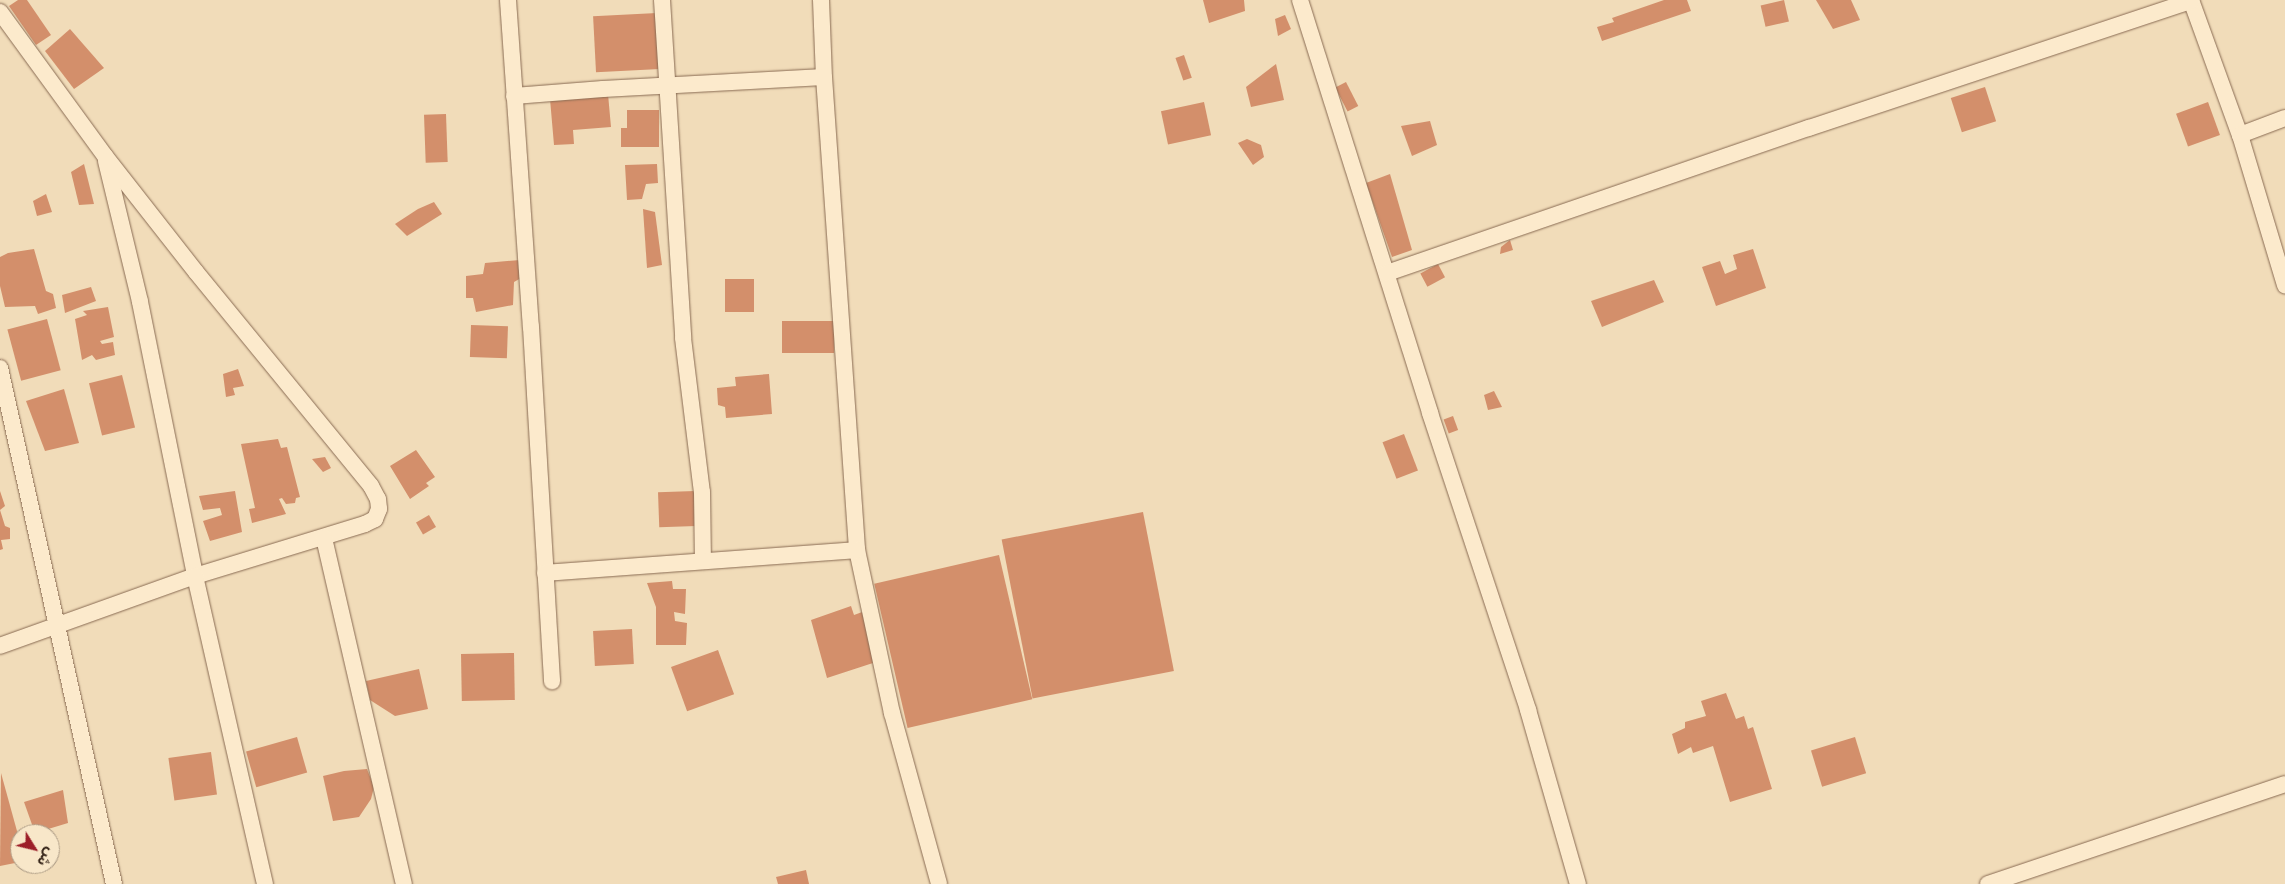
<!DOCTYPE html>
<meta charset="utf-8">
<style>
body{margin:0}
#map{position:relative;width:2285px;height:884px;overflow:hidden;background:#f1dcb9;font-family:"Libre Baskerville","Noto Sans Arabic",serif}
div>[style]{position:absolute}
.building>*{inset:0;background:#d38f6b;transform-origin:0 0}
.roads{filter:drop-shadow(0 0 1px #896b53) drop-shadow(0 0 1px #896b53)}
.street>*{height:16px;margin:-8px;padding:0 8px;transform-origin:8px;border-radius:8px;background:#fceacc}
span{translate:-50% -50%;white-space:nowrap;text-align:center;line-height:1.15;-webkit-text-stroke:5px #f8e7c9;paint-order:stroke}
.north{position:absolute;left:10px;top:824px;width:50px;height:50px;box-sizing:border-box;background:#f8e7c9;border:1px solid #aa9983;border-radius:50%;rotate:126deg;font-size:14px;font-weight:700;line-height:20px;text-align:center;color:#362519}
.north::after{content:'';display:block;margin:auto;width:18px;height:22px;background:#9c1e28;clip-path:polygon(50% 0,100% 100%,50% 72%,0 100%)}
</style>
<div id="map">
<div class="building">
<i style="clip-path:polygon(18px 0,27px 0,51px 35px,36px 45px,9px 6px)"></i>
<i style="clip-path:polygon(1203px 0,1244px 0,1245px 11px,1209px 23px)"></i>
<i style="clip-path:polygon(1664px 0,1687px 0,1691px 11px,1602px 41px,1597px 27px,1614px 22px,1612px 18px)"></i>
<i style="left:1784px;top:0;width:22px;height:24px;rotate:77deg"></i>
<i style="clip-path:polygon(1816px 0,1851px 0,1860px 20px,1833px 29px)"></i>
<i style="left:657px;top:13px;width:56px;height:64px;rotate:87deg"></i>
<i style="clip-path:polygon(1285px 15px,1291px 29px,1278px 36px,1275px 19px)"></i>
<i style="clip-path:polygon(70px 29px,104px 68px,74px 89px,45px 51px)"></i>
<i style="left:1184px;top:55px;width:24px;height:9px;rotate:71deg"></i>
<i style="clip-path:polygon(1276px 64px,1284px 100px,1251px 107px,1246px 87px)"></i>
<i style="left:1346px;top:82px;width:27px;height:12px;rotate:63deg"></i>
<i style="left:1985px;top:87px;width:36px;height:36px;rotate:72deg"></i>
<i style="clip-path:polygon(608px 94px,611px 127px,573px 130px,574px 144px,554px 145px,550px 99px)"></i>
<i style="left:1204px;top:102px;width:34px;height:44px;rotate:78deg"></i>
<i style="left:2208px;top:102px;width:35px;height:34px;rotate:70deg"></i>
<i style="clip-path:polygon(627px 110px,659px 110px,659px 147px,621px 147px,621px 128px,627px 128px)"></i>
<i style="left:446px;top:114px;width:48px;height:22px;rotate:88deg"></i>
<i style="clip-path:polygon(1430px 121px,1437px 145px,1412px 156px,1401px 126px)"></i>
<i style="clip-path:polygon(1247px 139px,1261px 145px,1264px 157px,1253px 165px,1238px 143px)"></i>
<i style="clip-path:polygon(84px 164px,94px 204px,79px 205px,71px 172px)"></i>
<i style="clip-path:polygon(657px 164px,658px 183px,646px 184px,642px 199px,627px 200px,625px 165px)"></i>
<i style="clip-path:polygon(1390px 174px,1412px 250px,1392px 257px,1366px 183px)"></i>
<i style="clip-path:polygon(46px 194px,52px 212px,37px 216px,33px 201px)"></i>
<i style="clip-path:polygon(434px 202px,442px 214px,407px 236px,395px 224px,418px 209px)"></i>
<i style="clip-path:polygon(643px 209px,655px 212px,662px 265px,647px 268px)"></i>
<i style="clip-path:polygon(1510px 240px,1513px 250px,1500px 254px,1501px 247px)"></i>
<i style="clip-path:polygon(34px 249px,46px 291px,53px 294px,56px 308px,38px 314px,35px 306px,5px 307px,0 286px,0 257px,8px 253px)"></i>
<i style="clip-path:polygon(1753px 249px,1766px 288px,1716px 306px,1702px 267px,1720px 261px,1725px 274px,1737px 269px,1733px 255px)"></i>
<i style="clip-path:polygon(520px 260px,521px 278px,514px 282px,513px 305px,476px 312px,473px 298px,466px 298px,466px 276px,483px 274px,485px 263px)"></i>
<i style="left:1438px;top:264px;width:15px;height:20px;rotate:62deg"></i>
<i style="left:754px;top:279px;width:33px;height:29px;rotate:90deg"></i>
<i style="clip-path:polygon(1654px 280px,1664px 302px,1602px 327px,1591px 301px)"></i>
<i style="clip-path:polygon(91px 287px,96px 301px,65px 313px,62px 295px)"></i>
<i style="clip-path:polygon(108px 307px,114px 337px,100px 341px,102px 344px,113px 342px,115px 355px,96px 360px,92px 355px,82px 360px,75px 319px,87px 315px,83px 311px)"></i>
<i style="left:47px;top:319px;width:53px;height:41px;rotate:75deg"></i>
<i style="left:834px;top:321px;width:32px;height:52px;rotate:90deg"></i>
<i style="left:471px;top:325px;width:37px;height:32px;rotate:2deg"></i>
<i style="clip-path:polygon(238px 369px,244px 386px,233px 388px,235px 395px,226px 397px,223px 374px)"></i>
<i style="clip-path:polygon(769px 374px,772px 414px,726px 418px,725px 407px,718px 405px,717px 388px,736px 386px,735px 377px)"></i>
<i style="left:122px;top:375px;width:54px;height:34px;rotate:76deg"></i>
<i style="clip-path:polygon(64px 389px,79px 443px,45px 451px,26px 401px)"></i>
<i style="clip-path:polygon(1494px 391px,1502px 407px,1488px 410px,1484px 395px)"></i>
<i style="left:1453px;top:416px;width:15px;height:10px;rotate:70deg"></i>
<i style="left:1404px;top:434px;width:39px;height:23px;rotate:69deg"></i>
<i style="clip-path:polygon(278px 439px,281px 448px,287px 447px,300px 497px,296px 498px,295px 503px,286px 504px,282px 498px,279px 499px,286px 514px,252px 523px,249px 509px,255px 508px,241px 444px)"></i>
<i style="clip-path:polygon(416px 450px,435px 477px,426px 483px,429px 486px,410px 499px,390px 466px)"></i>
<i style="clip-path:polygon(325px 457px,331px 468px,323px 472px,312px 459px)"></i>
<i style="clip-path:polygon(0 491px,5px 506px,0 510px)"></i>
<i style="clip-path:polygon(235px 491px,242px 532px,210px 541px,203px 521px,222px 515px,220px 508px,203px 510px,199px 496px)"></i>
<i style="left:695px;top:491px;width:35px;height:37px;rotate:88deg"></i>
<i style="clip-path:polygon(0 510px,5px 526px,10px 528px,10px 539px,1px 540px,3px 549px,0 550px)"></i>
<i style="left:1143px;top:512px;width:162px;height:144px;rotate:79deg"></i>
<i style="left:429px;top:515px;width:14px;height:15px;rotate:60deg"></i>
<i style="left:999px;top:555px;width:148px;height:128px;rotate:77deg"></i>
<i style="clip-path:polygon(672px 581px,673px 589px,686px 589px,685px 614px,674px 612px,675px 621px,687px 623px,686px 645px,656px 645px,656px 607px,647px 583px)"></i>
<i style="clip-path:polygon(851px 606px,854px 615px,865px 611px,876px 662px,827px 678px,811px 620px)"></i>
<i style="left:632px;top:629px;width:35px;height:39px;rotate:87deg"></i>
<i style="left:718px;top:650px;width:47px;height:50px;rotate:70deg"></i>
<i style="left:514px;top:653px;width:47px;height:53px;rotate:89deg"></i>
<i style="clip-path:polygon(419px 669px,428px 709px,395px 716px,370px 700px,366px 681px)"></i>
<i style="clip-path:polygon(1726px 693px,1736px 719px,1744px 716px,1748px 729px,1753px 727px,1772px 789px,1730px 802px,1713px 746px,1693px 753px,1691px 747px,1678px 754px,1672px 734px,1685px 728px,1685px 722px,1706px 716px,1701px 701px)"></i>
<i style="left:297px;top:737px;width:37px;height:53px;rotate:74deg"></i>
<i style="left:1855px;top:737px;width:38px;height:46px;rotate:73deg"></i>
<i style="left:211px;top:752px;width:43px;height:43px;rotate:82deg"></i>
<i style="clip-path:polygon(367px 769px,374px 787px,371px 799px,359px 817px,333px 821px,323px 776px,344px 771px)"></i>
<i style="clip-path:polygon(1px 773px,20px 842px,20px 862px,0 866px)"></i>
<i style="clip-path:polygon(63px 790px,68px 823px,35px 833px,24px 802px)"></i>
<i style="clip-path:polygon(806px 870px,809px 884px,778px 884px,776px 877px)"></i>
</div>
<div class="roads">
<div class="street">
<i style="left:508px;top:0;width:328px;rotate:86deg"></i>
<i style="left:531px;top:327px;width:355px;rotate:86.6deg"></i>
<i style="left:662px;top:0;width:339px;rotate:86.4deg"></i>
<i style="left:683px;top:338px;width:155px;rotate:83deg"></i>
<i style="left:702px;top:492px;width:68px;rotate:89.2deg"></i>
<i style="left:821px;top:0;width:77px;rotate:87.8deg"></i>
<i style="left:824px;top:77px;width:474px;rotate:86deg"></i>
<i style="left:857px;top:550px;width:167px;rotate:77.9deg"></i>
<i style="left:892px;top:713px;width:177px;rotate:74.6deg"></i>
<i style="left:1300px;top:0;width:433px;rotate:72.5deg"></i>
<i style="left:1430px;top:413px;width:313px;rotate:71.7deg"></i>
<i style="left:1528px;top:710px;width:181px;rotate:74deg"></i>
<i style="left:2191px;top:0;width:144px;rotate:70.1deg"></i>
<i style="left:2240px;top:135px;width:157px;rotate:73.3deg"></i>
<i style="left:0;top:12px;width:178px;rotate:53.9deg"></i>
<i style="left:105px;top:156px;width:147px;rotate:51.9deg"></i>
<i style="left:196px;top:272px;width:276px;rotate:50.7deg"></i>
<i style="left:371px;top:486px;width:15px;rotate:62deg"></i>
<i style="left:378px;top:499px;width:10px;rotate:84deg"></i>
<i style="left:379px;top:509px;width:11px;rotate:112deg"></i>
<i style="left:375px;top:519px;width:11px;rotate:153deg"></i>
<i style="left:365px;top:524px;width:178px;rotate:163deg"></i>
<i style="left:195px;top:576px;width:207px;rotate:160.3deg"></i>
<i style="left:514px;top:96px;width:89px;rotate:-4.5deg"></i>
<i style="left:603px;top:89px;width:221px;rotate:-3.1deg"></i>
<i style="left:2240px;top:135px;width:48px;rotate:-20.7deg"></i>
<i style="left:106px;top:161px;width:145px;rotate:76.4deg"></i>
<i style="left:140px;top:302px;width:279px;rotate:78.6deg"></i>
<i style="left:195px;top:576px;width:316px;rotate:77.2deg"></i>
<i style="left:1387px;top:273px;width:446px;rotate:-19deg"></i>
<i style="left:1809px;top:128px;width:403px;rotate:-18.4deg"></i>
<i style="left:0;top:368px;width:528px;rotate:77.54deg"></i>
<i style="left:324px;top:538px;width:355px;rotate:77deg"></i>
<i style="left:545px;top:573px;width:313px;rotate:-4.2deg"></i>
<i style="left:1988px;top:884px;width:313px;rotate:-18.6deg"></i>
</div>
</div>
<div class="north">ش</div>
</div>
